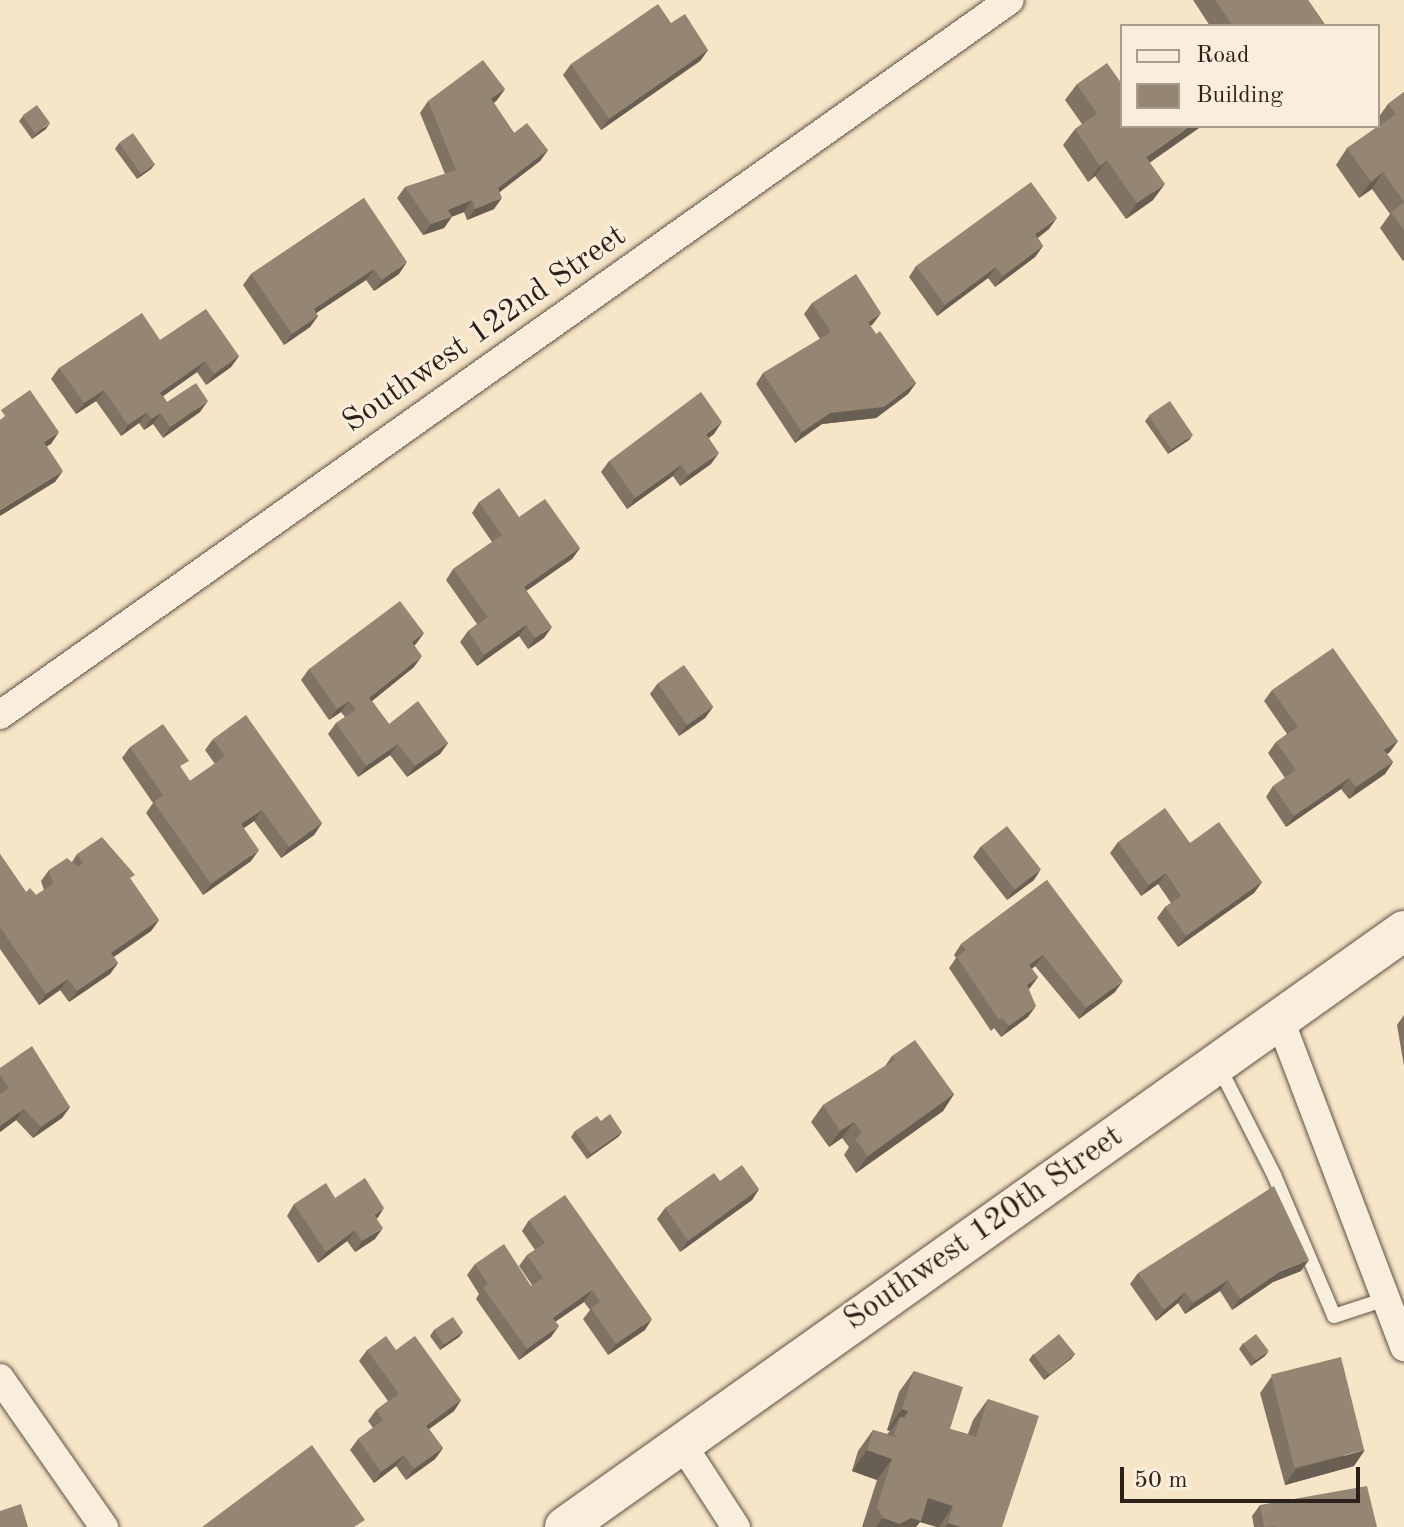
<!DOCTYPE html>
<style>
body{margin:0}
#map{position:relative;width:1404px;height:1527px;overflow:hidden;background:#f6e5c7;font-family:"Old Standard TT",serif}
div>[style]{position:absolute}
.roads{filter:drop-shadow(0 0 2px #5e5145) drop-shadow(0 0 2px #5e5145)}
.lane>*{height:14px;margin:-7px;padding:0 7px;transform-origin:7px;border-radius:7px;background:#f9eedb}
.street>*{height:28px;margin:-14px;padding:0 14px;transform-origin:14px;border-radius:14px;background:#f9eedb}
.secondary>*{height:40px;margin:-20px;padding:0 20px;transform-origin:20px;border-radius:20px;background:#f9eedb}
.wall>*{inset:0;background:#807364}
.shaded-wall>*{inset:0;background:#685e51}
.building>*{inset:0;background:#958674;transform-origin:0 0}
span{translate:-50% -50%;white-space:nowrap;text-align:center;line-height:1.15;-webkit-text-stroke:6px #f9eedb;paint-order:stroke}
.street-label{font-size:32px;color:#2c201a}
.legend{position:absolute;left:1120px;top:24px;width:260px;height:104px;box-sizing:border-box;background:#f9eedb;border:2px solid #a79c8e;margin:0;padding:10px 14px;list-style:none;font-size:24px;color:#2c201a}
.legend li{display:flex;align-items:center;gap:16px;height:40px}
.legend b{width:40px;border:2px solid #a79c8e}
.scale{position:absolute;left:1120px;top:1467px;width:240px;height:36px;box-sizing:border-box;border:4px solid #2c201a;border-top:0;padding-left:10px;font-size:24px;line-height:28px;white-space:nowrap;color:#2c201a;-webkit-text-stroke:6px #f9eedb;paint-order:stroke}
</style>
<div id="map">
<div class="roads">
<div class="lane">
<i style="left:1219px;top:1067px;width:121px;rotate:63deg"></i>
<i style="left:1274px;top:1175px;width:153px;rotate:66.9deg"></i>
<i style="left:1334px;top:1316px;width:55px;rotate:-18.1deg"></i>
</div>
<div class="street">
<i style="left:0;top:715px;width:1237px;rotate:-35.3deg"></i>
<i style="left:1280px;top:1020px;width:350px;rotate:69.2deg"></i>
<i style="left:0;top:1378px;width:182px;rotate:55.1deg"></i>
<i style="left:682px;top:1444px;width:99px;rotate:57deg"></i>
</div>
<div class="secondary">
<i style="left:565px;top:1527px;width:1029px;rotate:-35.39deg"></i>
</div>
</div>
<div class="wall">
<i style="clip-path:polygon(1193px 0,1308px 0,1326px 26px,1210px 26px)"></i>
<i style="clip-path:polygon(708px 50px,700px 61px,601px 130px,563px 75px,571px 64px)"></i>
<i style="clip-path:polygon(1077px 84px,1150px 162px,1153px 200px,1126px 219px,1095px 176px,1088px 182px,1063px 145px,1075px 129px,1082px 124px,1065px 100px)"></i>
<i style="clip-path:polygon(505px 89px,497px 100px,494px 103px,514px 133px,548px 150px,540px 161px,500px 192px,494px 209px,467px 220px,464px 212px,451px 217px,444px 228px,423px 235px,397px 198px,405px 187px,445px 174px,420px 113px,428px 101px)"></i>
<i style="clip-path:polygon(1404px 92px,1404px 260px,1403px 261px,1380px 228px,1390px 214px,1372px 189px,1359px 198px,1336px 165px,1347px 148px,1380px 125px,1378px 122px,1378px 118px,1388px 104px)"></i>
<i style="clip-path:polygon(23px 116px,46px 129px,32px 139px,19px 121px)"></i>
<i style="clip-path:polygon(119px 143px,155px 164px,151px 169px,137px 179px,115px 149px)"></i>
<i style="clip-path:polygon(364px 198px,399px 274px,374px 291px,366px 280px,316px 313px,318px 316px,310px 327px,284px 345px,243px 285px,251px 274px)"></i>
<i style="clip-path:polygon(1049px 229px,1038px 238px,1043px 246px,1035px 257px,995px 287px,988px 278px,937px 316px,909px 277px,916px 266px)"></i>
<i style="clip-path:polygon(812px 303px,873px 324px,870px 326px,876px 334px,916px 383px,908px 394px,876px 418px,822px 424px,795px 443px,756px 384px,763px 373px,820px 339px,804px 314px)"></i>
<i style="clip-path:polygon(160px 340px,239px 356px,231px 367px,206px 385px,197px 372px,163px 396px,167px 402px,200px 412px,163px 438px,153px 424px,144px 430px,139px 423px,121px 436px,96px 401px,76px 414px,51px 379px,59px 368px)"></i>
<i style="clip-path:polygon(1149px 416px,1189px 440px,1168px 454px,1145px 421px)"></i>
<i style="clip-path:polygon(714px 434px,709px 438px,711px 464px,680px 486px,673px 476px,627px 509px,601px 472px,609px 461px)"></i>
<i style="clip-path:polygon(479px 502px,519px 517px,580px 548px,572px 559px,526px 591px,544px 638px,528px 649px,519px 636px,477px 666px,460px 642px,468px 631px,477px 624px,446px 580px,453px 569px,492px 542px,472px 513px)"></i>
<i style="clip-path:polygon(424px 633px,414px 646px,414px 667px,372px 701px,389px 724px,448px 743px,440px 754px,407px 777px,390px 755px,358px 777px,328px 734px,336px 723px,345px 717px,341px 712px,329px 720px,301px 680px,309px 669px)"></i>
<i style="clip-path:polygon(658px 683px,713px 707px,705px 718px,679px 736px,650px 694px)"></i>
<i style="clip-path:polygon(1272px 690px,1398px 741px,1387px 754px,1393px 762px,1385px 774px,1349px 799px,1341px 789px,1286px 827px,1266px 797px,1273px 786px,1285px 778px,1268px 753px,1276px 742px,1287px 734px,1264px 701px)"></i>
<i style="clip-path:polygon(213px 739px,322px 823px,314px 835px,281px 858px,254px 821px,244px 828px,251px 861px,203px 895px,146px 813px,153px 803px,122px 758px,130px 747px,182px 770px,190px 781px,215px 764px,205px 750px)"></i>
<i style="clip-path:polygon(1118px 842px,1190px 843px,1262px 882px,1254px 893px,1178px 947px,1157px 918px,1165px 907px,1171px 903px,1158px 884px,1141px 896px,1110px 853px)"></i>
<i style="clip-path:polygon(981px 846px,1034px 880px,1007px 900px,973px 857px)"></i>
<i style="clip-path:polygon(0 854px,26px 892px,36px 895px,44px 890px,41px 881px,49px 870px,72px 862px,77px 854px,131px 880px,159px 920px,151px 931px,114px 957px,118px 963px,110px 974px,69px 1002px,60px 990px,39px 1005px,0 949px)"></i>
<i style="clip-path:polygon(1047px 880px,1115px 992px,1079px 1019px,1035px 966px,1032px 969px,1038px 977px,1029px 989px,1028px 1017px,1001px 1037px,994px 1028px,991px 1031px,949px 968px,956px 958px,954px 955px,961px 944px)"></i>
<i style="clip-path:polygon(1404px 1015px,1404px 1066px,1397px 1025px)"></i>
<i style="clip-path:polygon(892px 1056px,954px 1094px,943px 1111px,856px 1173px,844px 1155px,849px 1147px,842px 1138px,829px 1147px,811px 1122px,823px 1105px,885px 1066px)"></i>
<i style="clip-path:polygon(0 1068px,70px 1107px,62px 1118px,33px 1138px,16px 1120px,0 1132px)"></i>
<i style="clip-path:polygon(575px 1131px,622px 1132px,618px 1137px,587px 1159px,571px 1137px)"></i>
<i style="clip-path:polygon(720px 1181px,759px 1189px,752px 1200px,680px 1252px,657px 1219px,665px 1208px)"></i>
<i style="clip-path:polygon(335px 1198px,375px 1239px,355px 1252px,347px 1241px,318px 1263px,287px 1216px,294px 1204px)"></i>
<i style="clip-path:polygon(529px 1220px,645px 1330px,608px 1355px,583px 1319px,590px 1310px,584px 1302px,555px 1321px,551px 1337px,519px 1360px,476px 1299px,479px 1294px,467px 1275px,475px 1264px,531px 1286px,532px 1285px,519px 1266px,527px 1255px,535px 1250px,522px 1231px)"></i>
<i style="clip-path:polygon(1301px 1271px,1273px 1282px,1232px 1310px,1220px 1291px,1185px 1314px,1178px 1303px,1156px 1321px,1130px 1284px,1138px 1273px)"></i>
<i style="clip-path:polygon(434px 1330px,463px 1332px,459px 1337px,440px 1350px,430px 1336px)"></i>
<i style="clip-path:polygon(1243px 1343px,1265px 1356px,1251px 1366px,1239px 1349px)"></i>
<i style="clip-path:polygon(367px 1350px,396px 1350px,461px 1400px,454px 1411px,429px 1429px,443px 1448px,435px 1459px,406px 1480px,396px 1466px,374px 1483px,350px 1450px,358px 1439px,373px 1428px,368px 1421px,376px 1410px,388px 1401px,359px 1361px)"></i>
<i style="clip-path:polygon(1033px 1354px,1075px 1354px,1071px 1359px,1044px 1380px,1029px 1360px)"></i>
<i style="clip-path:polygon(914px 1371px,950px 1429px,968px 1434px,973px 1420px,988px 1399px,1002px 1527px,936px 1527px,920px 1522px,916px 1527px,862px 1527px,877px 1480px,852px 1471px,858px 1451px,873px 1430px,887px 1434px,890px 1431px,887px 1430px,899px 1392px)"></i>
<i style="clip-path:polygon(1272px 1376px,1354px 1466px,1285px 1485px,1260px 1393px)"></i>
<i style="clip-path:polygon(1260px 1505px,1377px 1527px,1254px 1527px,1252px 1516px)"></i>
</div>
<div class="shaded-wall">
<i style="clip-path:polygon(708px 50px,700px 61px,601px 130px,609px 119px)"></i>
<i style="clip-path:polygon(505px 89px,497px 100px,483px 110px,491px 99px)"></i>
<i style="clip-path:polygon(50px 123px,46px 129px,32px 139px,36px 134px)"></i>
<i style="clip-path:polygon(1190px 126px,1202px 126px,1135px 173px,1146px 157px)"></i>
<i style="clip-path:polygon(548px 150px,540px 161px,490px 199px,498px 188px)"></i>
<i style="clip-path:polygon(1107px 160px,1095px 176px,1088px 182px,1100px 166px)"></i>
<i style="clip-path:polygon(155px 164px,151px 169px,137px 179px,141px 174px)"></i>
<i style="clip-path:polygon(1383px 172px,1372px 189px,1359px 198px,1371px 182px)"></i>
<i style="clip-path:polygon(1165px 184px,1153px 200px,1126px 219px,1137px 203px)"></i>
<i style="clip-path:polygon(502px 198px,494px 209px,467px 220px,475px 209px)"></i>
<i style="clip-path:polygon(472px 200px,464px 212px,441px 221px,448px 210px)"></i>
<i style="clip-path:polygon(452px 217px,444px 228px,423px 235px,431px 224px)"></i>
<i style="clip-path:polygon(1057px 218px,1049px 229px,1027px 245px,1035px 234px)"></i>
<i style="clip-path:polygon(1043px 246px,1035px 257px,995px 287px,1003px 276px)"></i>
<i style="clip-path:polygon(407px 262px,399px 274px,374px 291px,382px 280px)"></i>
<i style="clip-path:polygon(996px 267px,988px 278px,937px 316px,945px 305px)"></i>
<i style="clip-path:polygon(374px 269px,366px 280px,306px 320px,314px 309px)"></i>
<i style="clip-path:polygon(881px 313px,873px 324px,860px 333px,868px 322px)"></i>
<i style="clip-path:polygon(318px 316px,310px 327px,284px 345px,292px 334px)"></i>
<i style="clip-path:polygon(239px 356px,231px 367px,206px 385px,214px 374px)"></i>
<i style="clip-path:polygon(205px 361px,197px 372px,152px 404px,160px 393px)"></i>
<i style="clip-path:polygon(916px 383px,908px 394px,876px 418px,822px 424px,795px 443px,802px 432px,830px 413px)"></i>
<i style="clip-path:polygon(104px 390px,96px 401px,76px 414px,84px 403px)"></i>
<i style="clip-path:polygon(208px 401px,200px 412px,163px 438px,170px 427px)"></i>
<i style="clip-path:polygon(147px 412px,139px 423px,121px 436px,128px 425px)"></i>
<i style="clip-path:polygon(161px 413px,153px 424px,144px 430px,151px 419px)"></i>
<i style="clip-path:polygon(722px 422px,714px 434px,698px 445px,706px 434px)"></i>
<i style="clip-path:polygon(59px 432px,51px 444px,36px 453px,44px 442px)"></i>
<i style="clip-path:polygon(1193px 435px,1189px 440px,1168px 454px,1172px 449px)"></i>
<i style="clip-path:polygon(719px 453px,711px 464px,680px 486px,688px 475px)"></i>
<i style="clip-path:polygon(681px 465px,673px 476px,627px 509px,635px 498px)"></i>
<i style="clip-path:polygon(63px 471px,55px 482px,0 516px,0 510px)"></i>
<i style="clip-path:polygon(580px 548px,572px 559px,516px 598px,524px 587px)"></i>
<i style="clip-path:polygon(526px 625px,519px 636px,477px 666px,484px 655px)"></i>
<i style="clip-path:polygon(552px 627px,544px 638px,528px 649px,535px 638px)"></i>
<i style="clip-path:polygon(424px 633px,416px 644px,404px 653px,412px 642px)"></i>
<i style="clip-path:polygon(422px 656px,414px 667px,362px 709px,369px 698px)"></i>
<i style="clip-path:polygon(349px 701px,341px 712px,329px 720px,337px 709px)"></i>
<i style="clip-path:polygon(713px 707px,705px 718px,679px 736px,687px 725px)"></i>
<i style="clip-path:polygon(1398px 741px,1390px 752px,1377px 761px,1384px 750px)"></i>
<i style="clip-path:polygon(448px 743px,440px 754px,407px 777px,415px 766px)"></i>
<i style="clip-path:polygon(398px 744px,390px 755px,358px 777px,366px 766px)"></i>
<i style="clip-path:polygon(1393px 762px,1385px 774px,1349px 799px,1356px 787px)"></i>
<i style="clip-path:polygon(1349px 778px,1341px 789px,1286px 827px,1294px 816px)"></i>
<i style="clip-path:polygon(262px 810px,254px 821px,234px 835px,241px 824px)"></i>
<i style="clip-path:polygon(322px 823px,314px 835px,281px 858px,289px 847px)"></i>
<i style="clip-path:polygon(259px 850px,251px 861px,203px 895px,211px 884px)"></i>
<i style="clip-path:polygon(1041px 869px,1034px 880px,1007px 900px,1015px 889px)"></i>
<i style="clip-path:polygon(1166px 873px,1158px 884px,1141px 896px,1149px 885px)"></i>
<i style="clip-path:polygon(1262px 882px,1254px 893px,1178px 947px,1186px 936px)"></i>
<i style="clip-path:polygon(159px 920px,151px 931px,103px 964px,111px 953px)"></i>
<i style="clip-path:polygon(1043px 955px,1035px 966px,1021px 976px,1029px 965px)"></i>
<i style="clip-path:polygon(118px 963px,110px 974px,69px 1002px,77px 991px)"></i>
<i style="clip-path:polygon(1038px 977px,1030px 988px,1019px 996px,1027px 985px)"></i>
<i style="clip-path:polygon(68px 979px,60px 990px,39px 1005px,46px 994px)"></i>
<i style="clip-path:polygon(1123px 981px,1115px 992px,1079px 1019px,1086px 1008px)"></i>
<i style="clip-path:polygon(1036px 1006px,1028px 1017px,1001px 1037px,1009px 1026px)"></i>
<i style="clip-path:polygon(954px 1094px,943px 1111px,856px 1173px,868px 1156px)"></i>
<i style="clip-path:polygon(70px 1107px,62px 1118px,33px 1138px,41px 1127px)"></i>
<i style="clip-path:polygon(24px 1109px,16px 1120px,0 1132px,0 1126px)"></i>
<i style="clip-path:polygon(854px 1122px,842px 1138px,829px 1147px,840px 1131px)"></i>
<i style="clip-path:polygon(622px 1132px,618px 1137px,587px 1159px,591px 1154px)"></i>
<i style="clip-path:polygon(759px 1189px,752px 1200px,680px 1252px,688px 1241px)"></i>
<i style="clip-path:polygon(384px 1208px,377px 1219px,374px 1215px)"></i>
<i style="clip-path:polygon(383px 1228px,375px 1239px,355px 1252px,362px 1241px)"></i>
<i style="clip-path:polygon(355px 1230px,347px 1241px,318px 1263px,326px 1252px)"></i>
<i style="clip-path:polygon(1309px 1260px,1301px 1271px,1273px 1282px,1232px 1310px,1240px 1299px,1281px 1271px)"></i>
<i style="clip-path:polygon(1228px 1280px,1220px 1291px,1185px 1314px,1193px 1303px)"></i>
<i style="clip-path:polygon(592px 1290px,584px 1302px,545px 1329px,553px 1318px)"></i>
<i style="clip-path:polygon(1185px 1292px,1178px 1303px,1156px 1321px,1164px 1310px)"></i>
<i style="clip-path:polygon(652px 1319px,645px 1330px,608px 1355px,616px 1344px)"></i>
<i style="clip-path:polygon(559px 1326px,551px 1337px,519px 1360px,527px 1349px)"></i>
<i style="clip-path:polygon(463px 1332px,459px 1337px,440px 1350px,443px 1345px)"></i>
<i style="clip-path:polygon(1269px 1351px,1265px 1356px,1251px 1366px,1255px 1360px)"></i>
<i style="clip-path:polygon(1075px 1354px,1071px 1359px,1044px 1380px,1048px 1374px)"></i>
<i style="clip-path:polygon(461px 1400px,454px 1411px,418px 1437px,426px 1426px)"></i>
<i style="clip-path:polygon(902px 1409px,908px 1411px,896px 1427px,900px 1417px,890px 1431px,887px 1430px)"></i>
<i style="clip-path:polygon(443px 1448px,435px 1459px,406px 1480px,414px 1469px)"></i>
<i style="clip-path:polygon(867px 1450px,892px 1459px,877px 1480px,852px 1471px)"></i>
<i style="clip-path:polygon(1365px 1450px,1354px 1466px,1285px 1485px,1296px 1469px)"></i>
<i style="clip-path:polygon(404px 1455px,396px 1466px,374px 1483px,381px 1472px)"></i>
<i style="clip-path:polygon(928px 1498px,953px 1506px,939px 1527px,920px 1522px,916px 1527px,876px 1527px,883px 1518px)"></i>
<i style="clip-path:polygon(948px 1523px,961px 1527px,945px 1527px)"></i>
</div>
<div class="building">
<i style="clip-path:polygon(1215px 0,1308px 0,1326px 26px,1233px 26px)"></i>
<i style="clip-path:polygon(658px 4px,671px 23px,685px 14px,708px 50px,609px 119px,571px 64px)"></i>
<i style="clip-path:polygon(483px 60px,505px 89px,491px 99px,514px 133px,527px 123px,548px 150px,498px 188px,502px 198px,475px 209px,472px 200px,448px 210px,452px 217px,431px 224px,405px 187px,456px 170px,428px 101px)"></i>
<i style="clip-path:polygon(1107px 63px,1122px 84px,1122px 126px,1190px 126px,1146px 157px,1165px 184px,1137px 203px,1107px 160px,1100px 166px,1075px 129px,1097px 114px,1077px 84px)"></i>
<i style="clip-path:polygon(1404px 92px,1404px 202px,1383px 172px,1371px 182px,1347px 148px,1396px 114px,1388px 104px)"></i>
<i style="left:37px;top:105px;width:22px;height:18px;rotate:54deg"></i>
<i style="left:133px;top:133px;width:38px;height:17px;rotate:55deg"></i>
<i style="clip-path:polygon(1031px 182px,1057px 218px,1035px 234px,1043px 246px,1003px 276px,996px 267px,945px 305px,916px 266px)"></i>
<i style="clip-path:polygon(364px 198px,407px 262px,382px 280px,374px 269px,314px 309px,318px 316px,292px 334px,251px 274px)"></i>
<i style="clip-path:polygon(1404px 203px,1404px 230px,1391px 212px)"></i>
<i style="clip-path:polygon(856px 274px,881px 313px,868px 322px,876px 334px,880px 331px,916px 383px,884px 407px,830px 413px,802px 432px,763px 373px,831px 332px,812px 303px)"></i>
<i style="clip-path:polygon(206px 309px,239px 356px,214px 374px,205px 361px,160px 393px,167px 402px,196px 383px,208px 401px,170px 427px,161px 413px,151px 419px,147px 412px,128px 425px,104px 390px,84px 403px,59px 368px,142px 313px,160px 340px)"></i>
<i style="clip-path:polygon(30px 390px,59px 432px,44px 442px,63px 471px,0 510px,0 420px,5px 416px,1px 410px)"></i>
<i style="clip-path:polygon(701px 392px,722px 422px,706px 434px,719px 453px,688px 475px,681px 465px,635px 498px,609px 461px)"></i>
<i style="left:1170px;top:401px;width:41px;height:26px;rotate:56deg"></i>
<i style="clip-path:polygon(499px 488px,519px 517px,545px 499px,580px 548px,524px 587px,552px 627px,535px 638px,526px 625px,484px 655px,468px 631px,488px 617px,453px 569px,502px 535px,479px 502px)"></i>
<i style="clip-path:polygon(400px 601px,424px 633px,412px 642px,422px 656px,369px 698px,389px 724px,418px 701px,448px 743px,415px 766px,398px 744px,366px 766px,336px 723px,356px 710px,349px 701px,337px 709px,309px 669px)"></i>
<i style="clip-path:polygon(1333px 648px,1398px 741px,1384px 750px,1393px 762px,1356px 787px,1349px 778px,1294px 816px,1273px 786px,1296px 770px,1276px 742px,1298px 727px,1272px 690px)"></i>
<i style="left:684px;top:665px;width:51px;height:32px;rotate:55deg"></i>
<i style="clip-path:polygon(246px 715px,322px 823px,289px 847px,262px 810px,241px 824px,259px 850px,211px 884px,154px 802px,163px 795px,130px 747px,163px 724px,189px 761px,180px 766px,190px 781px,225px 756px,213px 739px)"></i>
<i style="clip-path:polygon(1165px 808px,1190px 843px,1219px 822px,1262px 882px,1186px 936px,1165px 907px,1181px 896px,1166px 873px,1149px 885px,1118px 842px)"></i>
<i style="left:1007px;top:826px;width:55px;height:33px;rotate:52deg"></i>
<i style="clip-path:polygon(102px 837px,135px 875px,130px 878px,159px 920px,111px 953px,118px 963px,77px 991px,68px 979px,46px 994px,0 927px,0 854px,26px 892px,30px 888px,36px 895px,53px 884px,49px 870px,67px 858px,78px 867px,83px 863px,77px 854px)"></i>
<i style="clip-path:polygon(1047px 880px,1123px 981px,1086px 1008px,1043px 955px,1029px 965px,1038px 977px,1027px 985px,1036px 1006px,1009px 1026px,1002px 1017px,999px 1020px,957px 957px,966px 950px,961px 944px)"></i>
<i style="clip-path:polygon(915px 1040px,954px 1094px,868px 1156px,855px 1139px,862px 1133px,854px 1122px,840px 1131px,823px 1105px,895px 1060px,892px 1056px)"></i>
<i style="clip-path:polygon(32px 1046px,70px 1107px,41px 1127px,24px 1109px,0 1126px,0 1094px,9px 1088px,0 1075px,0 1068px)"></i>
<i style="clip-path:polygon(610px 1114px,622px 1132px,591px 1154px,575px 1131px,597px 1116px,601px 1121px)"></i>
<i style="clip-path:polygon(742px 1165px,759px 1189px,688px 1241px,665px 1208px,714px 1173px,720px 1181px)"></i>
<i style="clip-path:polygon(365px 1178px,384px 1208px,374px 1215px,383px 1228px,362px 1241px,355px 1230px,326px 1252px,294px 1204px,326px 1183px,335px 1198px)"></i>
<i style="clip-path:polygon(1274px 1186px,1309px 1260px,1281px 1271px,1240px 1299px,1228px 1280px,1193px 1303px,1185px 1292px,1164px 1310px,1138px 1273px)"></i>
<i style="clip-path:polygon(565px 1195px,652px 1319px,616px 1344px,591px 1308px,600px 1302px,592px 1290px,553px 1318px,559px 1326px,527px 1349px,483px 1288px,488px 1284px,475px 1264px,504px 1244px,531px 1286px,543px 1278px,527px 1255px,545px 1243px,529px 1220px)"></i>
<i style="left:453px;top:1317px;width:18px;height:23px;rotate:56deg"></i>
<i style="left:1059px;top:1334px;width:26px;height:33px;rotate:51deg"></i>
<i style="left:1256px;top:1334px;width:21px;height:16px;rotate:53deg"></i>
<i style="clip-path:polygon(386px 1336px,396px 1350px,415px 1336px,461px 1400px,426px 1426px,443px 1448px,414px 1469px,404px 1455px,381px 1472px,358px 1439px,383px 1420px,376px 1410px,399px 1394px,367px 1350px)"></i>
<i style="left:1341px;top:1357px;width:96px;height:72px;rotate:76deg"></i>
<i style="clip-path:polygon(914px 1371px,963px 1387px,950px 1429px,976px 1437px,988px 1399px,1039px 1416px,1002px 1527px,961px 1527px,948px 1523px,953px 1506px,928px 1498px,921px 1521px,911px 1518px,900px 1524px,883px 1518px,877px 1507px,892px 1459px,867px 1450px,873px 1430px,898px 1438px,894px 1435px,900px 1417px,905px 1418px,908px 1411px,902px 1409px)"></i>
<i style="clip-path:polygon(312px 1445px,365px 1520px,354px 1527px,202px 1527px)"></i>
<i style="clip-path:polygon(1367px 1486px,1377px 1527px,1275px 1527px,1275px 1526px,1264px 1527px,1260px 1505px)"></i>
<i style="clip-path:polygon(21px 1504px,28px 1527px,0 1527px,0 1511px)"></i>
</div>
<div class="street-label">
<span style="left:485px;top:330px;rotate:-35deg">Southwest 122nd Street</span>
<span style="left:984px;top:1229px;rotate:-35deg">Southwest 120th Street</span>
</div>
<ul class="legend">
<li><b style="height:10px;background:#f9eedb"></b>Road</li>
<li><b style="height:22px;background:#958674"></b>Building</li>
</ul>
<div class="scale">50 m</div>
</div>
